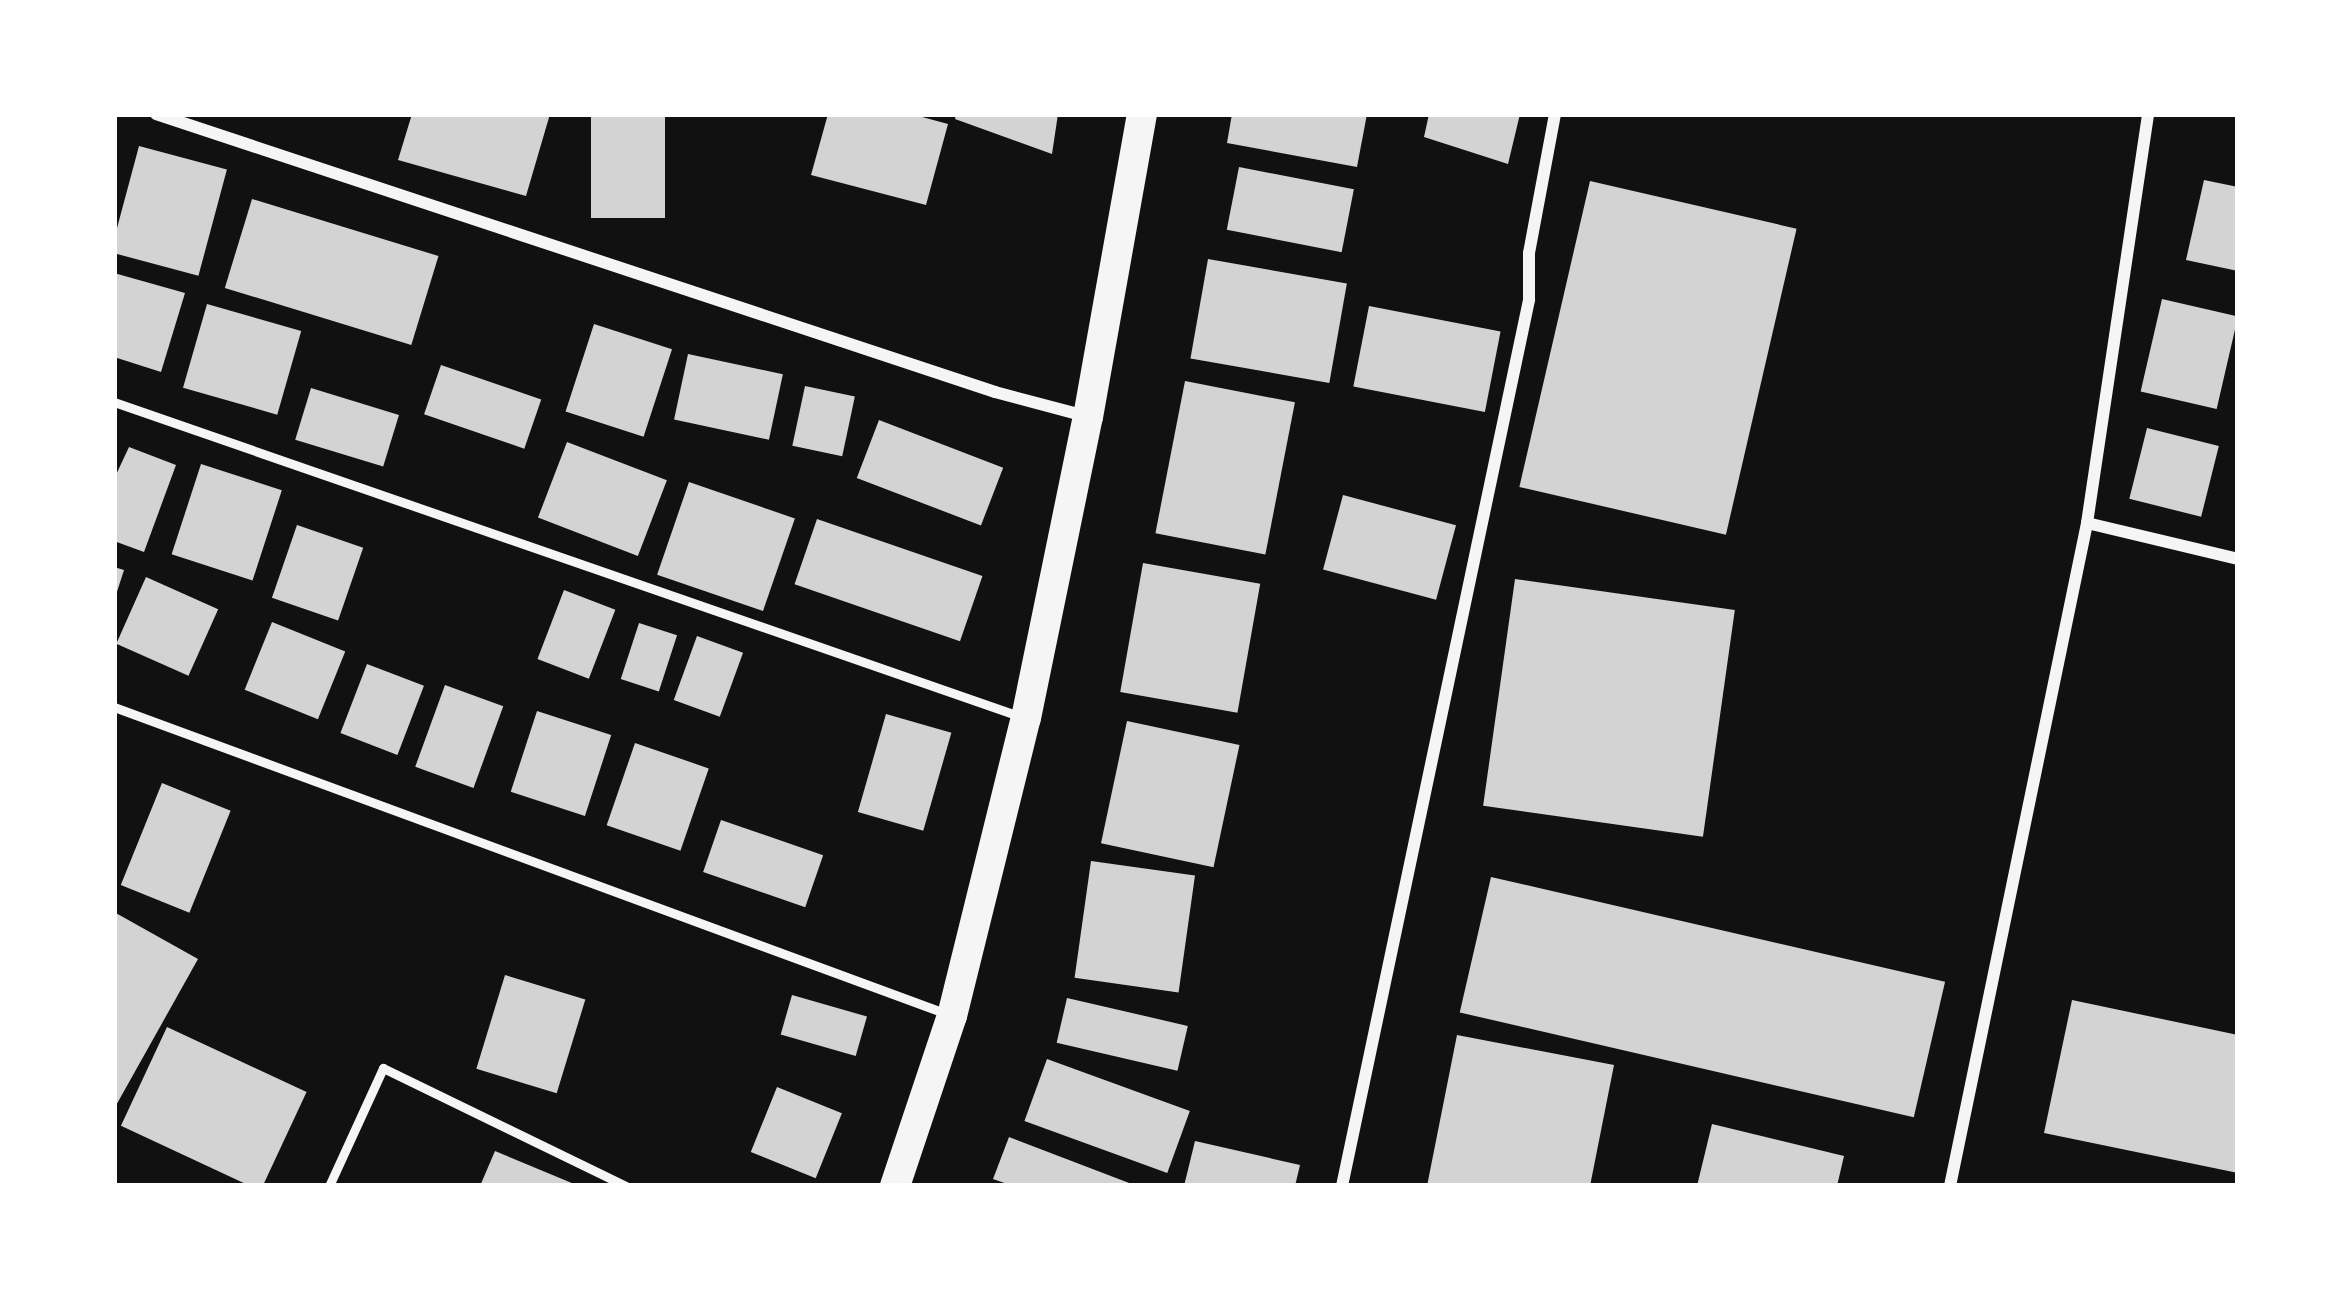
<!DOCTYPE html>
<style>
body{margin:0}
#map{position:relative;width:2352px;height:1300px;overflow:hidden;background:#111;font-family:"IBM Plex Sans",sans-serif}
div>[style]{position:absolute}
.building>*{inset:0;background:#d3d3d3;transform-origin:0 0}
.service>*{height:9px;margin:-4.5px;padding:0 4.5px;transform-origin:4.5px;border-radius:4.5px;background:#f5f5f5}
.minor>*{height:12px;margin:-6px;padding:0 6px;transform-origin:6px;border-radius:6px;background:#f5f5f5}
.primary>*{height:30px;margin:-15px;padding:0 15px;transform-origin:15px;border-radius:15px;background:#f5f5f5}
span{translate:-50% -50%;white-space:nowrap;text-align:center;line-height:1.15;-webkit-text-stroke:9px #fff;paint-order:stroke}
.frame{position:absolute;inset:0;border:117px solid #fff;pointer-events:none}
</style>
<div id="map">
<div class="building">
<i style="clip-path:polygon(412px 114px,550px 114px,526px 196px,398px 160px)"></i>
<i style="left:591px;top:114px;width:74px;height:104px"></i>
<i style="clip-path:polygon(828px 114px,911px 114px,948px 124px,926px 205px,811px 175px)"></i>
<i style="clip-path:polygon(956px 114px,1058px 114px,1052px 154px,955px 119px)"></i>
<i style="clip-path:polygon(1232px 114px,1367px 114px,1357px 167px,1227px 143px)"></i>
<i style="clip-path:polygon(1429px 114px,1520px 114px,1508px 164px,1424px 137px)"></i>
<i style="left:139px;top:146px;width:91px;height:110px;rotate:15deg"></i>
<i style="left:1239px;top:167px;width:117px;height:64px;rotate:11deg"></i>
<i style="clip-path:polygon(2204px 180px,2238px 187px,2238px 271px,2186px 260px)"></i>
<i style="left:1590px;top:181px;width:212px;height:314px;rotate:13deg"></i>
<i style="left:252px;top:199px;width:195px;height:93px;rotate:17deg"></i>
<i style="left:1208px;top:259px;width:141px;height:101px;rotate:10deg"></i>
<i style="clip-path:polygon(114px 273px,185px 293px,161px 372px,114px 357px)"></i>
<i style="left:2162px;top:299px;width:78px;height:95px;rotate:13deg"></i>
<i style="left:207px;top:304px;width:98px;height:87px;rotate:16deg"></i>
<i style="left:1369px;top:306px;width:134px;height:82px;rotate:11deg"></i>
<i style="left:594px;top:324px;width:82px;height:92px;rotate:18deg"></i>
<i style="left:688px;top:354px;width:97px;height:67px;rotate:12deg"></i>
<i style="left:441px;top:365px;width:106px;height:52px;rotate:19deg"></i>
<i style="left:1185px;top:381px;width:112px;height:155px;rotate:11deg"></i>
<i style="left:805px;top:386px;width:51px;height:61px;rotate:12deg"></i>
<i style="left:311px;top:388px;width:92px;height:54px;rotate:17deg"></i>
<i style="left:879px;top:420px;width:133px;height:62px;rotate:21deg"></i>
<i style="left:2147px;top:428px;width:74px;height:73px;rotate:14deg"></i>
<i style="left:567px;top:442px;width:107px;height:81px;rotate:21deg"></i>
<i style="clip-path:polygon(129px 447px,176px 465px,144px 552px,114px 541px,114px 479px)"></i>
<i style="left:201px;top:464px;width:85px;height:95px;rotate:18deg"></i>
<i style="left:689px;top:482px;width:112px;height:98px;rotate:19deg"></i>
<i style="left:1343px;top:495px;width:117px;height:77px;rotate:15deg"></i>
<i style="left:817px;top:519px;width:175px;height:69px;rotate:19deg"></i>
<i style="left:297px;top:525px;width:70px;height:77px;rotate:19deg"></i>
<i style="left:1143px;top:563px;width:119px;height:131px;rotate:10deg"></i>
<i style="clip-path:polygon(114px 567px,124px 570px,115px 598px,114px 598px)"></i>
<i style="left:146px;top:577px;width:79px;height:73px;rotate:24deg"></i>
<i style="left:1515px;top:579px;width:222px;height:229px;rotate:8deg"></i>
<i style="left:564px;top:590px;width:55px;height:74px;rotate:21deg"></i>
<i style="left:272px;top:622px;width:79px;height:73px;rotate:22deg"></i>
<i style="left:639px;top:623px;width:40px;height:59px;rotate:18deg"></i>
<i style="left:697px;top:636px;width:49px;height:68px;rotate:20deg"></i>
<i style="left:367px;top:664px;width:61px;height:74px;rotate:21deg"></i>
<i style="left:445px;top:685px;width:62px;height:87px;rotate:20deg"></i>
<i style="left:537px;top:711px;width:78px;height:85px;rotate:18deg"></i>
<i style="left:886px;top:714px;width:68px;height:102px;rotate:16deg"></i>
<i style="left:1127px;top:721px;width:115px;height:125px;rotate:12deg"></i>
<i style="left:635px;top:743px;width:78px;height:87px;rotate:19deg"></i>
<i style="left:162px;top:783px;width:74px;height:110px;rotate:22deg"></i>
<i style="left:721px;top:820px;width:108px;height:55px;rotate:19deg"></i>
<i style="left:1091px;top:861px;width:105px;height:118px;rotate:8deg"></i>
<i style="left:1491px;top:877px;width:466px;height:139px;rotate:13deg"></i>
<i style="clip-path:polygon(114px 912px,198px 959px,114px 1109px)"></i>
<i style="left:505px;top:975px;width:84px;height:98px;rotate:17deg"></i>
<i style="left:792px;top:995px;width:78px;height:41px;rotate:16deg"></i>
<i style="left:1067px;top:998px;width:124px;height:46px;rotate:13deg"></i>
<i style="clip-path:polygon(2072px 1000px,2238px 1035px,2238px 1173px,2044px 1133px)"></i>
<i style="left:167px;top:1027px;width:154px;height:109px;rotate:25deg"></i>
<i style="clip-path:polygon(1457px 1035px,1614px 1065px,1590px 1186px,1427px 1186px)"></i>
<i style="left:1047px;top:1059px;width:152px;height:66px;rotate:20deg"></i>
<i style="left:777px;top:1087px;width:70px;height:70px;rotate:22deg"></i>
<i style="clip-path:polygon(1712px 1124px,1844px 1156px,1837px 1186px,1697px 1186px)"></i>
<i style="clip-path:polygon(1009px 1137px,1137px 1186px,1013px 1186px,993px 1179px)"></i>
<i style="clip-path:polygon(1195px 1141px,1300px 1165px,1295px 1186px,1184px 1186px)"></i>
<i style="clip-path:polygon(495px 1151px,579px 1186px,480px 1186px)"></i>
</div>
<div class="service">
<i style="left:114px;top:402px;width:961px;rotate:19.13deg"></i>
<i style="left:114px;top:707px;width:888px;rotate:20.23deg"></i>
<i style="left:329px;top:1186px;width:130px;rotate:-65.4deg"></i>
<i style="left:383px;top:1068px;width:270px;rotate:25.9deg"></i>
</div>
<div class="minor">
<i style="left:156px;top:114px;width:884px;rotate:18.33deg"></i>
<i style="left:995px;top:392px;width:93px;rotate:14.9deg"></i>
<i style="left:2087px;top:523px;width:155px;rotate:13.4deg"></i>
<i style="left:1342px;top:1186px;width:906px;rotate:-78.08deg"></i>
<i style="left:1529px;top:300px;width:47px;rotate:-90deg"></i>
<i style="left:1529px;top:253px;width:141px;rotate:-79.4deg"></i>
<i style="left:1950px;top:1186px;width:677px;rotate:-78.32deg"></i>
<i style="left:2087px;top:523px;width:414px;rotate:-81.5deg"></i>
</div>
<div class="primary">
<i style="left:895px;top:1186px;width:179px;rotate:-71.5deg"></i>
<i style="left:952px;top:1016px;width:307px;rotate:-76.1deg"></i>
<i style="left:1026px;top:718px;width:307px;rotate:-78.4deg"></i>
<i style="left:1088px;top:417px;width:308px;rotate:-79.9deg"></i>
</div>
<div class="frame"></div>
</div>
